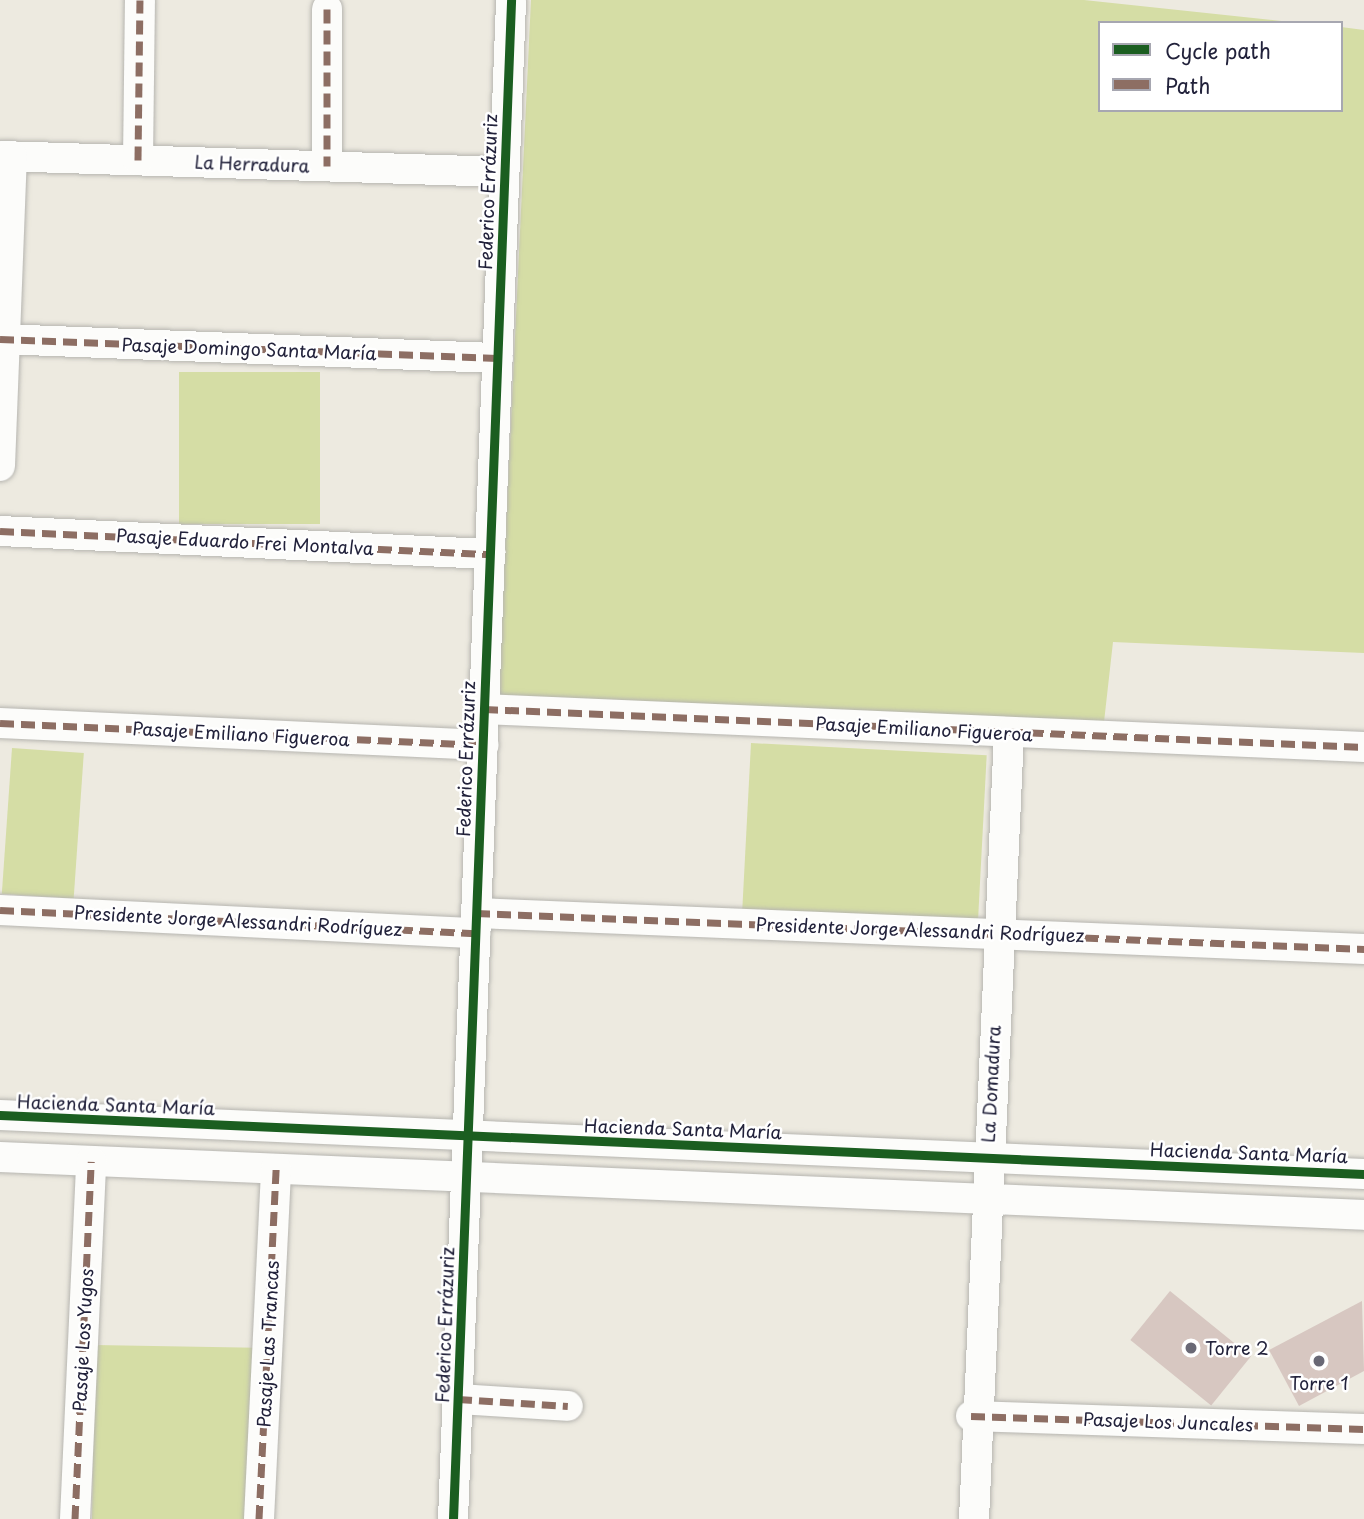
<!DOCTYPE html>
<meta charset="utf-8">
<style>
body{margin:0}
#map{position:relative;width:1364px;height:1519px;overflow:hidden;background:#edeae0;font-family:"Playpen Sans",sans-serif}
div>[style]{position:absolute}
.green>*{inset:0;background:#d5dda5;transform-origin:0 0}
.building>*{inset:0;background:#d7c7c1;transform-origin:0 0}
.roads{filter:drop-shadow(0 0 2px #b6b5b0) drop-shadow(0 0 2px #b6b5b0)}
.minor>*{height:30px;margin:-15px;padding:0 15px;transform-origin:15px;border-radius:15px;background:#fcfcfa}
.quiet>*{height:7px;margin-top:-3.5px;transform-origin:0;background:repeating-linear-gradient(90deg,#8d6e63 0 14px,transparent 0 21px)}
.cycleway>*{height:9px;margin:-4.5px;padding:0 4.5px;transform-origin:4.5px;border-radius:4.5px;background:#1b5e20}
.dots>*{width:19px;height:19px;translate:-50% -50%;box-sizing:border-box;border:4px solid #fff;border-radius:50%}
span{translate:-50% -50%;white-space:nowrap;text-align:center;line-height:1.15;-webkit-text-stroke:5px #fff;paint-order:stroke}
.street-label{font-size:18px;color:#22223b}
.poi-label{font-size:18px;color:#22223b}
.left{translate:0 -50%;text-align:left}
.legend{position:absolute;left:1098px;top:21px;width:245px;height:91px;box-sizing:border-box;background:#fff;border:2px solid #a7a7b1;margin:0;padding:9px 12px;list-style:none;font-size:21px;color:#22223b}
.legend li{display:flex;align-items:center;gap:14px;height:35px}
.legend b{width:35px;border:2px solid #a7a7b1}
</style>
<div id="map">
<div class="green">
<i style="clip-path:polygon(531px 0,1084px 0,1300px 23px,1100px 23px,1100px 110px,1341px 110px,1341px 27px,1364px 30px,1364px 653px,1113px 642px,1104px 722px,498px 695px)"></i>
<i style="left:179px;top:372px;width:141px;height:152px"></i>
<i style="left:751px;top:743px;width:236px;height:169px;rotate:3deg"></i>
<i style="left:12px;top:748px;width:72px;height:146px;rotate:4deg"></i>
<i style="left:95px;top:1345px;width:165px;height:174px;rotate:1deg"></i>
</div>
<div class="building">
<i style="left:1170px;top:1291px;width:104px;height:63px;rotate:39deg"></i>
<i style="clip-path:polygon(1362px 1301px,1364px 1371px,1299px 1406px,1269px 1350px)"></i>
</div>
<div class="roads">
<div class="minor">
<i style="left:327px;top:9px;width:157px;rotate:90deg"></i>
<i style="left:0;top:156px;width:504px;rotate:1.82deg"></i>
<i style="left:138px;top:160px;width:160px;rotate:-89.3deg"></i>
<i style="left:0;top:339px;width:498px;rotate:2.2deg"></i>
<i style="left:0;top:466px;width:310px;rotate:-87.8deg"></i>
<i style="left:0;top:531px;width:491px;rotate:2.7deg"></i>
<i style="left:484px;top:709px;width:881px;rotate:2.47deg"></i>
<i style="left:0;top:723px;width:484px;rotate:2.6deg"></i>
<i style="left:0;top:910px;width:476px;rotate:2.8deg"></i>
<i style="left:476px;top:913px;width:889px;rotate:2.32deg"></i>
<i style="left:0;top:1115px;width:1365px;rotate:2.48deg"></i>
<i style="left:0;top:1157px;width:1365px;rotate:2.43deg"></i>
<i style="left:458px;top:1399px;width:110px;rotate:3.6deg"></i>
<i style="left:971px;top:1416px;width:393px;rotate:1.9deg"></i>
<i style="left:75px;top:1519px;width:358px;rotate:-87.4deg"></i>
<i style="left:259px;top:1519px;width:350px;rotate:-87.2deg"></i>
<i style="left:453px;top:1519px;width:1520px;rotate:-87.81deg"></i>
<i style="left:974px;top:1519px;width:787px;rotate:-87.45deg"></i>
</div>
</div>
<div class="quiet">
<i style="left:327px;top:9px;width:157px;rotate:90deg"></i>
<i style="left:138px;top:160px;width:160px;rotate:-89.3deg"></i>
<i style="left:0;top:339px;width:498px;rotate:2.2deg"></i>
<i style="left:0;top:531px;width:491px;rotate:2.7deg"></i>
<i style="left:484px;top:709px;width:881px;rotate:2.47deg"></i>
<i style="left:0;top:723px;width:484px;rotate:2.6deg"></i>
<i style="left:0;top:910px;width:476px;rotate:2.8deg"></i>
<i style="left:476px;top:913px;width:889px;rotate:2.32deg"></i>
<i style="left:458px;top:1399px;width:110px;rotate:3.6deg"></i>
<i style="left:971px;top:1416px;width:393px;rotate:1.9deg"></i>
<i style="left:75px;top:1519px;width:358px;rotate:-87.4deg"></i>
<i style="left:259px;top:1519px;width:350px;rotate:-87.2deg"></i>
</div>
<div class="cycleway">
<i style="left:0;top:1115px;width:1365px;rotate:2.48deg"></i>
<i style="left:453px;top:1519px;width:1520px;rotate:-87.81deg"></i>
</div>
<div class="dots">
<i style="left:1191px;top:1348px;background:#696875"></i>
<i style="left:1319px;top:1361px;background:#696875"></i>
</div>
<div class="street-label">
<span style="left:252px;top:164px;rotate:2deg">La Herradura</span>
<span style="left:488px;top:192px;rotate:-88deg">Federico Errázuriz</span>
<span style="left:249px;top:349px;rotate:2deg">Pasaje Domingo Santa María</span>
<span style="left:245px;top:542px;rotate:3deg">Pasaje Eduardo Frei Montalva</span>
<span style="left:924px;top:729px;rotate:3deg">Pasaje Emiliano Figueroa</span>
<span style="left:241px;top:734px;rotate:3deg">Pasaje Emiliano Figueroa</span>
<span style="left:466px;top:759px;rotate:-88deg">Federico Errázuriz</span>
<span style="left:238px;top:921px;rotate:3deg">Presidente Jorge Alessandri Rodríguez</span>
<span style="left:920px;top:930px;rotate:2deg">Presidente Jorge Alessandri Rodríguez</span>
<span style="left:991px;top:1084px;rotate:-87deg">La Domadura</span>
<span style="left:116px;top:1105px;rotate:2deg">Hacienda Santa María</span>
<span style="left:683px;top:1129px;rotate:2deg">Hacienda Santa María</span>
<span style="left:1249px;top:1153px;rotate:2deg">Hacienda Santa María</span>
<span style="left:445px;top:1325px;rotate:-88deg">Federico Errázuriz</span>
<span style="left:83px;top:1340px;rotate:-87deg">Pasaje Los Yugos</span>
<span style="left:268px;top:1344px;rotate:-87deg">Pasaje Las Trancas</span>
<span style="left:1168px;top:1422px;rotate:2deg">Pasaje Los Juncales</span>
</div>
<div class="poi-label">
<span class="left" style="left:1205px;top:1348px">Torre 2</span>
<span style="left:1319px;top:1383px">Torre 1</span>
</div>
<ul class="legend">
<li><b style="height:9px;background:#1b5e20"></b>Cycle path</li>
<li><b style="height:9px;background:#8d6e63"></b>Path</li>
</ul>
</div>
